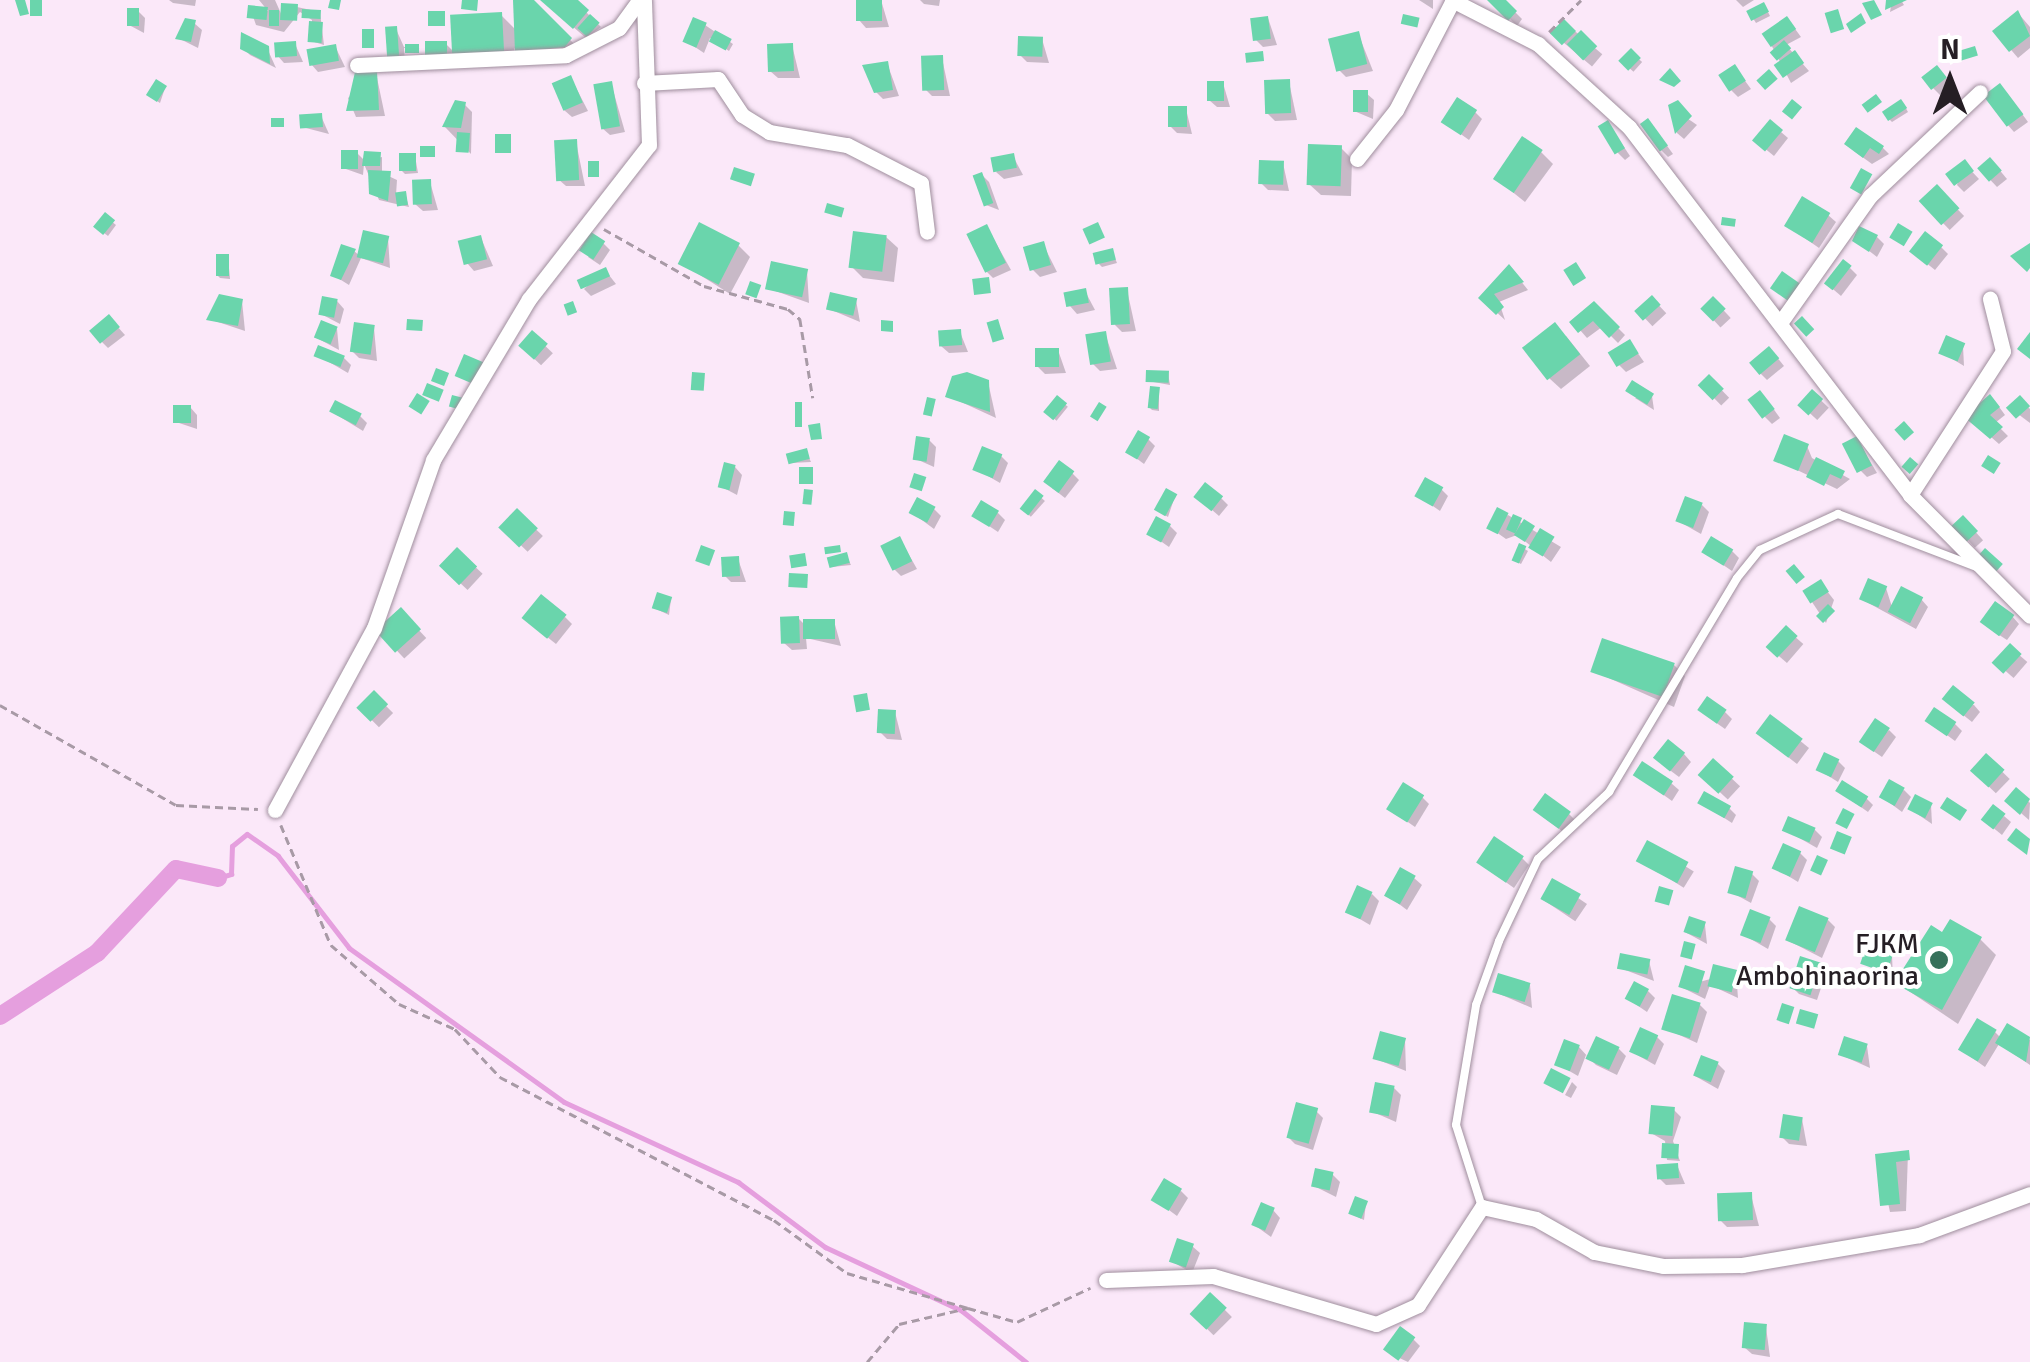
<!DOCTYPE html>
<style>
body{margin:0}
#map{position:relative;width:2030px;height:1362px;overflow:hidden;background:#fbe8f9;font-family:Signika,sans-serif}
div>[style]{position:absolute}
.shadow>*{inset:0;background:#0003;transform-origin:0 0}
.stream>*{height:5px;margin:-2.5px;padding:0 2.5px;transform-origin:2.5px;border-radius:2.5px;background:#e59fde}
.canal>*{height:18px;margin:-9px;padding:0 9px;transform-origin:9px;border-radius:9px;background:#e59fde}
.building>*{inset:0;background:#6ad5ac;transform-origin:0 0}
.path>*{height:2.5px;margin-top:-1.25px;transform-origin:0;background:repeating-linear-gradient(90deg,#a89aa6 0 8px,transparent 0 13px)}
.roads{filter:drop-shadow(0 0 2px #9f8e9d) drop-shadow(0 0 2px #9f8e9d)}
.service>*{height:8px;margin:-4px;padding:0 4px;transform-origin:4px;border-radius:4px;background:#fff}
.minor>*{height:15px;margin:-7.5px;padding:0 7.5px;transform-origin:7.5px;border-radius:7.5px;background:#fff}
.dots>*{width:28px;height:28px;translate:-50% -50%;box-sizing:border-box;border:5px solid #fff;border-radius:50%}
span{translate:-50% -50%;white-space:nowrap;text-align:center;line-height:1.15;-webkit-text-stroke:8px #fff;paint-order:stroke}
.poi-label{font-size:28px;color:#251e24}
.right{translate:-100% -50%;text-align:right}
.north{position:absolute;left:1900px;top:30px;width:100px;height:100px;-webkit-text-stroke:8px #fff;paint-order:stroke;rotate:0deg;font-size:28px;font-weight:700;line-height:40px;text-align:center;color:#251e24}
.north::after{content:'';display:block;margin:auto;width:35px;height:45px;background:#251e24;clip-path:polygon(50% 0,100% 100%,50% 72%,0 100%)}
</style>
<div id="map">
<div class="shadow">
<i style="clip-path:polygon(169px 0,196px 0,195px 6px,173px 3px)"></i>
<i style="clip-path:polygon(259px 0,275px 0,283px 18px,297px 7px,320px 12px,324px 45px,311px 41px,312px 20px,300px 12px,284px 32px,256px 25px,250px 8px,268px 11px)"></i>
<i style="clip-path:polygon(518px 0,531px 0,581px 51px,577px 57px,529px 63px,514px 48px,515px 63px,467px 66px,453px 52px,453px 63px,428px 56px,428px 44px,446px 44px,456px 54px,453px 18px,501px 15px,515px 29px)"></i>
<i style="clip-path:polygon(542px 0,574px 0,601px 27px,586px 38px)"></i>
<i style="clip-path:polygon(881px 0,889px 27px,866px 28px,859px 20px)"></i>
<i style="clip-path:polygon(920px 0,940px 0,939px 6px,924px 4px)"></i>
<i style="clip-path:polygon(1433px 0,1433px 9px,1419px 0)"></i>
<i style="clip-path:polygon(1491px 0,1503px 0,1522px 19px,1517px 26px)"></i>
<i style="clip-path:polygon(1736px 0,1754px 0,1743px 7px)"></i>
<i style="clip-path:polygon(1892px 0,1901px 0,1904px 5px,1890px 12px)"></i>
<i style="clip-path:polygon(1766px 8px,1770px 16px,1756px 23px,1749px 12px)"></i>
<i style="clip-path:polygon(138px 11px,145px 18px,144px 33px,129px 25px)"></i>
<i style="clip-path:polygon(2018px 13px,2030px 27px,2030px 48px,2018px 58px,1995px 31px)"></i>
<i style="clip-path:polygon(1268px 18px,1277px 45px,1263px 47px,1256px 40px)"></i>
<i style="left:1564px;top:22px;width:50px;height:16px;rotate:40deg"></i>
<i style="clip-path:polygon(194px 23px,202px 30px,198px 48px,178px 38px)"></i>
<i style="clip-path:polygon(705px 25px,733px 44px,729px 51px,710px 38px,704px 53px,686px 41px)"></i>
<i style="clip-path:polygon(1793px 26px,1801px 37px,1786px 45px,1809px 71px,1791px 83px,1765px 33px)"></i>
<i style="clip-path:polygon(396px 29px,404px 47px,421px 49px,404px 48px,405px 64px,396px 64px)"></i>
<i style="clip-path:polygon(1358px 33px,1373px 71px,1346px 77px,1339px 70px)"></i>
<i style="clip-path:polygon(1042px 39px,1049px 63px,1027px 62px,1020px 55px)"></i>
<i style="clip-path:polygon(295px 44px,303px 62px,284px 63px,277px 55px)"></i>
<i style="clip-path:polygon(792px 45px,800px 78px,778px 78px,770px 71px)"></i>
<i style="clip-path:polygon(335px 46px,345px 67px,318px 72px,311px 64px)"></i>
<i style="clip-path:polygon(243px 48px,267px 48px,276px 68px,250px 55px)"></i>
<i style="left:1631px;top:52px;width:15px;height:13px;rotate:42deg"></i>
<i style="clip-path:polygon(942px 58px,950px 96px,932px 96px,925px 89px)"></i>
<i style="clip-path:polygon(887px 63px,899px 96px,883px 99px,876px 92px)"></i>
<i style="clip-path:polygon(1735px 67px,1751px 89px,1738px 97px,1731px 90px)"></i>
<i style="clip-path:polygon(376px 73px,385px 116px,356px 117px,348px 98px)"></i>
<i style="clip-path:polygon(1944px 75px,1952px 86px,1940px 95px,1933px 88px)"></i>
<i style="clip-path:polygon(571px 78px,588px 111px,572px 117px,564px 110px)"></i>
<i style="clip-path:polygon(1289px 82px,1297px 120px,1275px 121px,1267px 113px)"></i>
<i style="clip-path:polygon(611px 83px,625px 132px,610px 135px,602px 128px)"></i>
<i style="clip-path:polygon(1223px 83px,1230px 107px,1217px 107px,1209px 100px)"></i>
<i style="clip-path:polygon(165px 88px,160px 103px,151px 97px)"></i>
<i style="clip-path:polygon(1366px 93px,1374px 100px,1373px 119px,1354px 111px)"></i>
<i style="clip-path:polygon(2007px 93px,2028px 122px,2014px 132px,2007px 124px)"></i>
<i style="clip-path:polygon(464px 104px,472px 112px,471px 154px,445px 127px)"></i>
<i style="clip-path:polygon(1904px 105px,1908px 112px,1892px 122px,1889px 119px)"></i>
<i style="clip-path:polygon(1671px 107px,1697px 125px,1684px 139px,1677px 133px)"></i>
<i style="clip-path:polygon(1186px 109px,1192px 134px,1177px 133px,1170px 126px)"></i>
<i style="clip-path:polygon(1475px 112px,1482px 119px,1469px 140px,1444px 122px)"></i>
<i style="clip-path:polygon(321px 116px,329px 134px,302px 127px)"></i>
<i style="clip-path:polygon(1608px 123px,1630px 156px,1625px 160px,1618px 153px)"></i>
<i style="clip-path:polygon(1655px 129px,1673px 154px,1668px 157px,1661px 150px)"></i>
<i style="clip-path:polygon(1857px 130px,1883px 148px,1889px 154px,1872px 164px,1854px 151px)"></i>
<i style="clip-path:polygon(1781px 132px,1788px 138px,1774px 156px,1763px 147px)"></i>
<i style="clip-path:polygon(576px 142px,585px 186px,566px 186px,558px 179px)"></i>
<i style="clip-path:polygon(1341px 148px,1352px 159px,1351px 196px,1321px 195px,1309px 184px)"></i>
<i style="clip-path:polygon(1541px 152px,1553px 164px,1525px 202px,1495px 178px)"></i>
<i style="clip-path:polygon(357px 153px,365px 161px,382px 157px,382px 173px,397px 180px,396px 195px,405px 194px,409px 207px,379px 200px,364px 164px,363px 175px,343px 168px)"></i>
<i style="clip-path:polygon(415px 156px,418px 173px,405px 174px,402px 171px)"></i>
<i style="clip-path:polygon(1013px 156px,1023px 175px,1004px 179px,996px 172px)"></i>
<i style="clip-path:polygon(1283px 163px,1289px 191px,1268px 190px,1261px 183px)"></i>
<i style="clip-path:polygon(1964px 163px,1979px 179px,1964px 192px,1957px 185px)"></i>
<i style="clip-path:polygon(1997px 167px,2007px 179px,1997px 187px,1980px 169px)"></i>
<i style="clip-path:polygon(982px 175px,989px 182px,999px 210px,986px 205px)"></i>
<i style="clip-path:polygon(430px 182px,438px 210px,423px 211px,415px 204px)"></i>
<i style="left:1937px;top:188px;width:39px;height:20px;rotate:46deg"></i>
<i style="clip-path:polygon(1828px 215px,1836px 222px,1819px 248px,1786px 225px)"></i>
<i style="clip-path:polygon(105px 216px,116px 225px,108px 236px,100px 230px)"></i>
<i style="clip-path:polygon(987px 227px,1011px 270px,993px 278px,986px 271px)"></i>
<i style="clip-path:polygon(886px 237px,898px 248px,894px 282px,863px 278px,852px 267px)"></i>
<i style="clip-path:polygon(1877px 237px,1884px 244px,1877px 257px,1855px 240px)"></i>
<i style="clip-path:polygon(388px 238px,390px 268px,361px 258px,349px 285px,333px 275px,354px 251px,360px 256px)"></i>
<i style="clip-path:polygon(481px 238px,493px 266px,474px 271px,467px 263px)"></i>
<i style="clip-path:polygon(603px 243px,610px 250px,600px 265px,588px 257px)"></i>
<i style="clip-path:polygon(1043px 244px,1057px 272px,1040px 277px,1033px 270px)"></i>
<i style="clip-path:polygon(738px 245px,750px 257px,730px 294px,681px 263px)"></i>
<i style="clip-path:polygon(1941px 247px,1948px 254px,1935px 270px,1920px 258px)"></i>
<i style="clip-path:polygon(1112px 251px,1117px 263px,1102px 267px,1099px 264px)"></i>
<i style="clip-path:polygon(228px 257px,230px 279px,220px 278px,217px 275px)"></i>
<i style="clip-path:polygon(1850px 268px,1857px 275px,1841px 296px,1827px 284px)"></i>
<i style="clip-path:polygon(605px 270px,616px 284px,591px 296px,584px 289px)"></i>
<i style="clip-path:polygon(807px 271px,809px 303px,767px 288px)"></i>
<i style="clip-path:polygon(1516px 275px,1528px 290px,1499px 302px,1505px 320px,1481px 298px)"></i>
<i style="clip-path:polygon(1127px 290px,1136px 331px,1122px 332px,1115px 325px)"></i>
<i style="clip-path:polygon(1085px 291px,1095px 310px,1077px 314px,1070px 306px)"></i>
<i style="left:1652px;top:298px;width:21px;height:19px;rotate:47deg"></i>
<i style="left:1713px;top:299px;width:26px;height:14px;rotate:47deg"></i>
<i style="clip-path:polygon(856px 300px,860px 322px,829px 309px)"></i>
<i style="clip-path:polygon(242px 301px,245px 331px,209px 319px)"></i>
<i style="clip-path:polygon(337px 301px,344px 309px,340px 324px,321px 314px)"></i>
<i style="clip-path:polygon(1594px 304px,1625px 335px,1618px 343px,1602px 327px,1587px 338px,1573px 322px)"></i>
<i style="clip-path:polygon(116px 325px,125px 335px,108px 348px,101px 341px)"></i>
<i style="clip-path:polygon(374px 328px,377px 361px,359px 358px,352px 351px)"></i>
<i style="clip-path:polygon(337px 329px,339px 350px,317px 338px)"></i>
<i style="clip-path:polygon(960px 332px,968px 352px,949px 353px,941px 346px)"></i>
<i style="left:532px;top:333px;width:29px;height:17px;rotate:44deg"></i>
<i style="clip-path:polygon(1105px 333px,1117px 369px,1100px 371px,1093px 364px)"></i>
<i style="clip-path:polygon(1566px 336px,1590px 366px,1561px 389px,1549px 378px)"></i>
<i style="clip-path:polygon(1630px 342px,1644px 362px,1626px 372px,1619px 365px)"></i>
<i style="clip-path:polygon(1963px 346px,1964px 366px,1941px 352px)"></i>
<i style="clip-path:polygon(1058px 350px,1066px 373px,1045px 374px,1038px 367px)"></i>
<i style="clip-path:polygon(317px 355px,344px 358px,351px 365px,348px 373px)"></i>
<i style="clip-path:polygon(1776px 356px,1784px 366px,1767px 380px,1760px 373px)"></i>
<i style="clip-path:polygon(1168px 373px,1170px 385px,1148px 381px)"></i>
<i style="left:1709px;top:377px;width:29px;height:11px;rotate:46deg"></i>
<i style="clip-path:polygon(988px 382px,996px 418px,948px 396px)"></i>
<i style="clip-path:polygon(1159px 389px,1159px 411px,1152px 410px,1149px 407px)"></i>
<i style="left:1812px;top:392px;width:23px;height:17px;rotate:43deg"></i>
<i style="clip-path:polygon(1652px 396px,1654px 410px,1635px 398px)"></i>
<i style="left:1057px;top:398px;width:14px;height:18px;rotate:39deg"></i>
<i style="clip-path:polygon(2020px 399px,2030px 409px,2030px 423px,2010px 408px)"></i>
<i style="clip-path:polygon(1767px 400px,1780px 418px,1772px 424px,1765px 417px)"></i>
<i style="clip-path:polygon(1997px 404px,2005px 415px,1995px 423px,2008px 436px,1999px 444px,1975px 423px)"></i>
<i style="clip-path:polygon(190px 407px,197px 415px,197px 429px,176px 422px)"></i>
<i style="clip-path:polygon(332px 412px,360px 416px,367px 423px,363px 431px)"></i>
<i style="clip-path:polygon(1148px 439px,1155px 446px,1144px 464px,1128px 452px)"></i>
<i style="clip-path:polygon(1857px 439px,1877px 473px,1867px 477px,1860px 470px)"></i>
<i style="clip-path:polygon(929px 440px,936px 447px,934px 467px,916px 459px)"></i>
<i style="clip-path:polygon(1807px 446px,1812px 458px,1850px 479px,1837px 489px,1776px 460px)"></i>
<i style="clip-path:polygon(806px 451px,811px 462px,791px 463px)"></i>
<i style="clip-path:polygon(1001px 456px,1008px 463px,1000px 483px,976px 469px)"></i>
<i style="clip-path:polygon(735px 467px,742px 475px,737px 495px,720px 486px)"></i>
<i style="clip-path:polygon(1072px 473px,1079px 480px,1065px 498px,1052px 488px)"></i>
<i style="clip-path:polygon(1441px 489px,1448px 496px,1440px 511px,1417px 495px)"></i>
<i style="left:1036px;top:493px;width:12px;height:21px;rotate:42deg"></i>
<i style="clip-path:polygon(1175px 496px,1168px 517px,1160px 512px)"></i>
<i style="clip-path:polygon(1221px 498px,1228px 505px,1219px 516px,1204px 503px)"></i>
<i style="clip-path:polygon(1702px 505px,1709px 512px,1701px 534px,1678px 521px)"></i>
<i style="clip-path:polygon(934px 509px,941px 516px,934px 529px,911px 512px)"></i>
<i style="left:517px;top:511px;width:36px;height:22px;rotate:44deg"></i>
<i style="clip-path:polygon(998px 513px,1005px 520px,998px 532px,974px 516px)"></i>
<i style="clip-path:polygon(1508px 515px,1561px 547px,1551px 562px,1517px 535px,1506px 539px,1489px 527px)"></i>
<i style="left:1963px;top:518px;width:30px;height:11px;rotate:48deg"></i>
<i style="clip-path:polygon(1170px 526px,1177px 533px,1169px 547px,1149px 533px)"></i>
<i style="clip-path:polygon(900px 539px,917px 569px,901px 576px,894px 569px)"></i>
<i style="clip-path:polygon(1520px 546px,1528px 551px,1521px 564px,1517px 562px)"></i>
<i style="left:457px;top:550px;width:35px;height:22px;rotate:43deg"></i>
<i style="clip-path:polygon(1732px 551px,1739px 558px,1732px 571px,1704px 552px)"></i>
<i style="clip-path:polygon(846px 555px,851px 565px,832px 567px)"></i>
<i style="clip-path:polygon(738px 559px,746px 582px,731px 582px,724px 575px)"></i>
<i style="clip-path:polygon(1820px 582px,1834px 600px,1826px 623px,1812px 602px)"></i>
<i style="clip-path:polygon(1886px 588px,1892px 607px,1921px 599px,1928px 607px,1916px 629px,1861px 599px)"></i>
<i style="clip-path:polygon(671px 599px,669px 615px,654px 608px)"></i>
<i style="left:401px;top:611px;width:37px;height:30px;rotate:47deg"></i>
<i style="clip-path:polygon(2012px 616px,2019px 624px,2007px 640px,1990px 629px)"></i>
<i style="clip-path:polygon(565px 617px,572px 624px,556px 644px,532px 625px)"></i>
<i style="clip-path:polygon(798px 618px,806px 626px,834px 621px,841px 646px,806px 638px,807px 649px,792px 650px,784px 643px)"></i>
<i style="left:1786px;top:629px;width:23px;height:25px;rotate:41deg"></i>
<i style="left:2010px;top:647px;width:23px;height:21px;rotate:41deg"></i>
<i style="clip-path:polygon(1674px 665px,1685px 676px,1674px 707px,1593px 671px)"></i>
<i style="left:374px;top:694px;width:27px;height:20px;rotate:45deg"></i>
<i style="clip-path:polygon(1974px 705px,1980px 712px,1972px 722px,1952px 706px)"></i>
<i style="clip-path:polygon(895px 712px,902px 740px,887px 739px,880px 732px)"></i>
<i style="clip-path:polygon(1725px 712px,1732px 719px,1725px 729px,1708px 717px)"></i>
<i style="clip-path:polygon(1771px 717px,1809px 748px,1797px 764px,1766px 740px)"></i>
<i style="clip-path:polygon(1928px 721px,1955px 724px,1962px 731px,1955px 741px)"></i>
<i style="clip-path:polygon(1889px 730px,1896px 737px,1882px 757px,1869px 748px)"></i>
<i style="clip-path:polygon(1684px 754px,1691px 762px,1679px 777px,1663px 765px)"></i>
<i style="left:1986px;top:756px;width:33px;height:20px;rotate:44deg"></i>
<i style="left:1713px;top:761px;width:37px;height:18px;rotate:43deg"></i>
<i style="clip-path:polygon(1838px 761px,1845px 768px,1838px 782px,1819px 770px)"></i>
<i style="clip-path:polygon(1636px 775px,1671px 783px,1679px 790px,1672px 801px)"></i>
<i style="clip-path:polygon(1904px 790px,1911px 797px,1902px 812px,1882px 797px)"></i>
<i style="clip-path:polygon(2017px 790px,2030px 803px,2029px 820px,2007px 801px)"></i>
<i style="clip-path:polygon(1838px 791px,1866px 798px,1873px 805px,1868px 812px)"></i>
<i style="clip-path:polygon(1422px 797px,1429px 804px,1415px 827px,1389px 809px)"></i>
<i style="clip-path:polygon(1701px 803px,1729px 808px,1736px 815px,1732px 823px)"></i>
<i style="clip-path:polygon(1931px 805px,1932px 824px,1910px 809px)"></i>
<i style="clip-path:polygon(1569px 814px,1576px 821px,1566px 834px,1543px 817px)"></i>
<i style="clip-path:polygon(2004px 816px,2011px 822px,2002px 835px,1991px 826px)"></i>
<i style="clip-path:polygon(1785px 830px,1815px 830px,1822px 837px,1817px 848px)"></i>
<i style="left:1648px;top:843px;width:54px;height:19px;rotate:32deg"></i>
<i style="clip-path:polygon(1800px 853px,1807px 860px,1798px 882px,1775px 868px)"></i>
<i style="clip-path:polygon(1522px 858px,1529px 865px,1514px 888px,1479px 863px)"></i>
<i style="clip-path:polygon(1752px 874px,1759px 881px,1751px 903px,1729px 891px)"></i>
<i style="clip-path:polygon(1414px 878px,1422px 885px,1407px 910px,1387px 895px)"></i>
<i style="left:1553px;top:881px;width:41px;height:21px;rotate:34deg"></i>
<i style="clip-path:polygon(1372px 894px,1379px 901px,1370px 925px,1348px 912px)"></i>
<i style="clip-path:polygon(1769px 919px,1776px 926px,1768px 949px,1742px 934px)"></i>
<i style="clip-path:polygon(1828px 920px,1835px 927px,1822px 958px,1787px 940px)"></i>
<i style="clip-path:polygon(1705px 925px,1707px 944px,1685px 932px)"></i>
<i style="clip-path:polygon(1943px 935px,1980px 939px,1996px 955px,1958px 1024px,1897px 983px)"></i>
<i style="clip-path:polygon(1892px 955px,1893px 979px,1863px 963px)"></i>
<i style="clip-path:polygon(1649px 961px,1654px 981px,1620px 968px)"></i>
<i style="clip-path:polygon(1819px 965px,1826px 973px,1817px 1000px,1799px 994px,1792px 987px)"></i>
<i style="clip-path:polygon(1736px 972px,1738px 998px,1710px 985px,1705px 999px,1681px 987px)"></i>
<i style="clip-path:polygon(1530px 985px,1532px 1008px,1495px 992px)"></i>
<i style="clip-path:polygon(1648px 991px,1655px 998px,1647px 1012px,1628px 999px)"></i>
<i style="clip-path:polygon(1700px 1005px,1707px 1012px,1697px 1043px,1664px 1028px)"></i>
<i style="clip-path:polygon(2008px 1027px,2030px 1040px,2030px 1065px,1999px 1044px,1985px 1067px,1961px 1050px,1995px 1032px,2001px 1038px)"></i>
<i style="clip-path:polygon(1657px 1037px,1664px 1044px,1655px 1065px,1632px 1052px)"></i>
<i style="clip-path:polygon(1405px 1040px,1406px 1071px,1376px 1059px)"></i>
<i style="clip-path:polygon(1867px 1046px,1870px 1068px,1841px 1055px)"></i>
<i style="clip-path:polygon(1579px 1047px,1589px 1058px,1619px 1049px,1626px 1056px,1617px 1075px,1596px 1065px,1586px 1055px,1578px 1076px,1557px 1064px)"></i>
<i style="clip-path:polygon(1718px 1064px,1725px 1071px,1718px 1089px,1695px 1076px)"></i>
<i style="clip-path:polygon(1572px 1082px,1577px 1087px,1571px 1098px,1565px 1095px)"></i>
<i style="clip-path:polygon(1394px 1088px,1401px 1095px,1396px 1122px,1373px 1112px)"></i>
<i style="clip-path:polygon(1674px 1110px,1681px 1117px,1673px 1141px,1680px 1161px,1667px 1160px,1665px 1141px,1651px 1133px)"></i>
<i style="clip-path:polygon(1316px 1111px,1323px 1118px,1313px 1150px,1295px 1144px,1288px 1137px)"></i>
<i style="clip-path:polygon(1802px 1119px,1807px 1146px,1789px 1144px,1782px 1137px)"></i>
<i style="clip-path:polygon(1908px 1153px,1906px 1211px,1890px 1212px,1878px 1157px)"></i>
<i style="clip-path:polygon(1677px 1165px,1685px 1184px,1666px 1185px,1659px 1178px)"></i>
<i style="clip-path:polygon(1332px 1174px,1340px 1182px,1336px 1197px,1314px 1186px)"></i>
<i style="clip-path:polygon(1181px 1191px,1188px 1198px,1177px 1216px,1154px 1199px)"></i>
<i style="clip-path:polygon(1751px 1195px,1759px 1226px,1727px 1227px,1720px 1220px)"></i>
<i style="clip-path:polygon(1366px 1203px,1364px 1220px,1351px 1214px)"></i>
<i style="clip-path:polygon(1273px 1210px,1280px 1218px,1271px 1237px,1253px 1224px)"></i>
<i style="clip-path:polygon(1192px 1246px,1200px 1253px,1192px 1273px,1171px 1261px)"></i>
<i style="left:1210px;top:1295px;width:31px;height:26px;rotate:45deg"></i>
<i style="clip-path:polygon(1766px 1327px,1770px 1357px,1752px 1354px,1744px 1347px)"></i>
<i style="clip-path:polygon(1413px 1339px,1420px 1346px,1408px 1362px,1393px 1355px)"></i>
</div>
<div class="stream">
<i style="left:218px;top:878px;width:14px;rotate:-17deg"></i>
<i style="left:231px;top:874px;width:28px;rotate:-88deg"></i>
<i style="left:232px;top:846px;width:19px;rotate:-39deg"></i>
<i style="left:247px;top:834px;width:38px;rotate:35deg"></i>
<i style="left:278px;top:856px;width:116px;rotate:52.3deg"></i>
<i style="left:349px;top:948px;width:264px;rotate:35.6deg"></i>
<i style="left:564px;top:1102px;width:192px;rotate:24.7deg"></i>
<i style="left:738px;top:1182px;width:109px;rotate:36.8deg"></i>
<i style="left:825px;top:1247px;width:151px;rotate:25deg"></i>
<i style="left:962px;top:1311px;width:82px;rotate:38.6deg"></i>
</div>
<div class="canal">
<i style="left:0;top:1016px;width:116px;rotate:-33deg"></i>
<i style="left:97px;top:953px;width:115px;rotate:-46.8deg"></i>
<i style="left:176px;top:869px;width:43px;rotate:12.1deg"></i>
</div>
<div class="building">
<i style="clip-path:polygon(15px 0,25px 0,29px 14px,20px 16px)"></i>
<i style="left:30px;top:0;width:12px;height:16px"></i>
<i style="clip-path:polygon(330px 0,341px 0,339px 10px,328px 8px)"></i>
<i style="clip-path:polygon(462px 0,478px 0,477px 11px,461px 9px)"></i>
<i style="clip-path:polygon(513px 0,534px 0,572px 38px,565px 47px,515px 52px)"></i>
<i style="clip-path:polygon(540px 0,578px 0,589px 10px,573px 29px)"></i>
<i style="left:856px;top:0;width:26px;height:21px"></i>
<i style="clip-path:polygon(1487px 0,1506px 0,1517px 11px,1508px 21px)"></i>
<i style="clip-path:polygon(1874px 0,1882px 15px,1871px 20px,1862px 3px)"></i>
<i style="clip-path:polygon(1886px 0,1907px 0,1885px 10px)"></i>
<i style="left:1764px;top:2px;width:11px;height:20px;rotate:63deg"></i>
<i style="left:281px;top:3px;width:17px;height:17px;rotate:3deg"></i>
<i style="left:248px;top:5px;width:20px;height:13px;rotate:6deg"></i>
<i style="left:127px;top:8px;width:12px;height:18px"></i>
<i style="left:302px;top:9px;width:19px;height:9px;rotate:3deg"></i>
<i style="left:1838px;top:9px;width:21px;height:14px;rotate:73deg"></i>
<i style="left:269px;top:10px;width:10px;height:16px"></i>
<i style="clip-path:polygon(2018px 10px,2030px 36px,2009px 52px,1992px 31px)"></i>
<i style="left:445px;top:11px;width:15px;height:17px;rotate:90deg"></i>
<i style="left:502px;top:12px;width:40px;height:52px;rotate:87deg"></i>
<i style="clip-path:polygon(1861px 13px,1866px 23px,1851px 33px,1846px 24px)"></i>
<i style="left:590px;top:14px;width:13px;height:19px;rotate:42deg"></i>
<i style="left:1403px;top:14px;width:17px;height:10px;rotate:13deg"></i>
<i style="left:1268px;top:16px;width:23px;height:18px;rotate:83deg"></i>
<i style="left:1787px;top:16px;width:16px;height:31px;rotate:55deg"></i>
<i style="left:693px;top:17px;width:15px;height:27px;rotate:23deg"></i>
<i style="clip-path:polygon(185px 18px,196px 20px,191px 42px,175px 39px)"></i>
<i style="left:1564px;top:19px;width:17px;height:20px;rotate:45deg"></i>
<i style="left:309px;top:21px;width:14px;height:21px;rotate:4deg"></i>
<i style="left:397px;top:26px;width:32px;height:12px;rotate:86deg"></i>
<i style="left:362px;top:29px;width:12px;height:19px"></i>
<i style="left:715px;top:30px;width:19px;height:13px;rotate:28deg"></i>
<i style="left:1581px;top:30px;width:23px;height:20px;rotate:45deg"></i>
<i style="left:1359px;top:31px;width:34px;height:32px;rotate:76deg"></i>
<i style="clip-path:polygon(241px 32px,269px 46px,270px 64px,240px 49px)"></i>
<i style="left:1018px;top:36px;width:25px;height:20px;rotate:2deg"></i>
<i style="left:1784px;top:40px;width:11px;height:19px;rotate:49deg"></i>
<i style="left:296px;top:41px;width:15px;height:22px;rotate:86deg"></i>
<i style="left:425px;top:41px;width:22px;height:16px"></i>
<i style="left:793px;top:43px;width:28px;height:26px;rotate:88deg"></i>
<i style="left:336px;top:44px;width:17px;height:30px;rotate:80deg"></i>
<i style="left:405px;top:44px;width:14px;height:9px"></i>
<i style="left:1975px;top:46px;width:10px;height:19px;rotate:73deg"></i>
<i style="left:1631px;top:48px;width:14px;height:18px;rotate:45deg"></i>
<i style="left:1795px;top:50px;width:16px;height:26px;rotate:55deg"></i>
<i style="left:1263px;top:51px;width:10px;height:18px;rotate:84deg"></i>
<i style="left:943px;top:55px;width:35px;height:22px;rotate:88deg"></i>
<i style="clip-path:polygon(888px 61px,893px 90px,874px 93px,862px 65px)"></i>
<i style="left:1735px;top:64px;width:20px;height:20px;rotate:57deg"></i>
<i style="left:1937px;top:65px;width:16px;height:20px;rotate:52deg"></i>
<i style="clip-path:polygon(1670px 68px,1681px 81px,1674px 87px,1659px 80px)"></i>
<i style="left:1769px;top:69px;width:13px;height:17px;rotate:48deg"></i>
<i style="clip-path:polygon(377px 71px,379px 110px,346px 111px,355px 72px)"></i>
<i style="left:571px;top:75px;width:30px;height:21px;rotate:67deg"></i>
<i style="left:156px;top:79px;width:13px;height:19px;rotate:32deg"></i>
<i style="left:1290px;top:79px;width:34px;height:26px;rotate:88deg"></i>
<i style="left:612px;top:81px;width:46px;height:19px;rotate:80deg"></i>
<i style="left:1207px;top:81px;width:17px;height:20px"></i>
<i style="left:2000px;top:83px;width:39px;height:21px;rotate:53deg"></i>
<i style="left:1353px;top:90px;width:15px;height:22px"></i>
<i style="left:1876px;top:94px;width:10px;height:18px;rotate:53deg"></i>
<i style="left:1457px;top:97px;width:24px;height:30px;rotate:33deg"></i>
<i style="left:1792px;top:99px;width:13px;height:16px;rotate:39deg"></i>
<i style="left:1901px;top:99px;width:11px;height:23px;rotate:56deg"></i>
<i style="clip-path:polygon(455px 100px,466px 102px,461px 128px,442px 127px)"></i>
<i style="clip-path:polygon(1678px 100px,1692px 116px,1675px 134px,1668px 105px)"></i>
<i style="left:1168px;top:106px;width:19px;height:21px"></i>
<i style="left:322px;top:113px;width:14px;height:23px;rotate:86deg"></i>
<i style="left:271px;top:118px;width:13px;height:9px"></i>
<i style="left:1648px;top:118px;width:34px;height:10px;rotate:54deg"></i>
<i style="left:1770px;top:119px;width:17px;height:28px;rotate:40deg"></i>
<i style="left:1608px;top:120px;width:33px;height:12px;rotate:59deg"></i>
<i style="clip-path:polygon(1856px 127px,1884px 146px,1879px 154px,1870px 148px,1863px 158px,1844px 144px)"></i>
<i style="left:457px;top:132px;width:13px;height:20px;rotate:4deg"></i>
<i style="left:495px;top:134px;width:16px;height:19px"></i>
<i style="left:1522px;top:136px;width:25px;height:52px;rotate:34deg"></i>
<i style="left:577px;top:139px;width:41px;height:23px;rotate:87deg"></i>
<i style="left:1308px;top:144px;width:34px;height:41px;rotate:2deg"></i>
<i style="left:420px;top:146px;width:15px;height:11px"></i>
<i style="left:341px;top:150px;width:17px;height:19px"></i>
<i style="clip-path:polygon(364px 151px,381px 152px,380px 166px,362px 166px)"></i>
<i style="left:416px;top:153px;width:18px;height:17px;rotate:90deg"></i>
<i style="left:1014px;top:153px;width:15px;height:24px;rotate:79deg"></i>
<i style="left:1990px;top:157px;width:18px;height:17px;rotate:49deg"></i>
<i style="left:1965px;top:159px;width:15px;height:25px;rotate:53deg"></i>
<i style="left:1259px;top:160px;width:25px;height:24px;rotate:2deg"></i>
<i style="left:588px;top:161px;width:11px;height:16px"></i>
<i style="left:734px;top:167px;width:22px;height:13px;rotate:18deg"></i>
<i style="left:1861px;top:168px;width:13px;height:23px;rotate:29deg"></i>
<i style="clip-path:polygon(368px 170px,391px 171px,388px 201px,369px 194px)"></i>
<i style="left:982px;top:172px;width:33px;height:10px;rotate:70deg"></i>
<i style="left:431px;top:179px;width:25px;height:19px;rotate:88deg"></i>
<i style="left:1937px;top:184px;width:33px;height:25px;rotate:47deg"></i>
<i style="left:406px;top:191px;width:14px;height:11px;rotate:82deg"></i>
<i style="left:1802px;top:196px;width:33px;height:35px;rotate:31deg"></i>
<i style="left:827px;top:203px;width:18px;height:10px;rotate:16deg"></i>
<i style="left:105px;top:212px;width:13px;height:19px;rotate:39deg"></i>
<i style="left:1722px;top:217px;width:14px;height:8px;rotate:8deg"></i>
<i style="left:699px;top:222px;width:46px;height:47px;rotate:27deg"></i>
<i style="left:1098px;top:222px;width:17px;height:17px;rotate:66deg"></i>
<i style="left:1898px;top:223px;width:17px;height:17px;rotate:31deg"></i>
<i style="left:987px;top:224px;width:43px;height:23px;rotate:64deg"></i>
<i style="clip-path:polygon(1859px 226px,1878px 235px,1869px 252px,1852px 241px)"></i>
<i style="left:363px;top:230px;width:27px;height:28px;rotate:13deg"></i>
<i style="left:853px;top:231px;width:34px;height:37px;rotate:7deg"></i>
<i style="left:1925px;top:231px;width:23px;height:26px;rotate:38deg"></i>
<i style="left:591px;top:232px;width:17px;height:22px;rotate:33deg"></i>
<i style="left:481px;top:235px;width:25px;height:24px;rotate:76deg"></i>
<i style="left:1044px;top:241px;width:25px;height:22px;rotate:74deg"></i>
<i style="clip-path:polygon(2030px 243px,2030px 268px,2027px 272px,2010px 256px)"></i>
<i style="clip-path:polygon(341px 244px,356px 249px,341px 280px,330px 276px)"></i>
<i style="left:1113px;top:248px;width:12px;height:21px;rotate:76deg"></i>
<i style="left:216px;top:254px;width:13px;height:22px"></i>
<i style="left:1843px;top:259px;width:11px;height:31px;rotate:38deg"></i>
<i style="left:771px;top:261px;width:38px;height:29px;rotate:12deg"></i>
<i style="left:1576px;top:262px;width:19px;height:15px;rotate:58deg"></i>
<i style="clip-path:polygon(1509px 264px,1524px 282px,1494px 294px,1504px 307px,1496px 315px,1478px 298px)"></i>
<i style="left:606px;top:267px;width:10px;height:32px;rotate:66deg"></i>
<i style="left:1782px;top:271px;width:24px;height:21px;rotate:35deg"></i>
<i style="left:989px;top:277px;width:16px;height:17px;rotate:83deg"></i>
<i style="left:750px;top:281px;width:12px;height:14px;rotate:20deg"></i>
<i style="left:1128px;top:287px;width:37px;height:19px;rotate:87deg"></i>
<i style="left:1086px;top:288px;width:15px;height:23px;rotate:79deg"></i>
<i style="left:830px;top:292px;width:28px;height:18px;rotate:13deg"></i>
<i style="clip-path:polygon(219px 294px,243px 299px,238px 326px,206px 320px)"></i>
<i style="left:1652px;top:295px;width:13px;height:24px;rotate:48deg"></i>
<i style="left:322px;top:296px;width:16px;height:19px;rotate:11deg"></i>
<i style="left:1713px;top:296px;width:18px;height:18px;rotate:45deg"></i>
<i style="left:573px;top:301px;width:12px;height:10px;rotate:70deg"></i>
<i style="clip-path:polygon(1594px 301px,1620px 327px,1609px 338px,1593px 321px,1578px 333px,1569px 322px)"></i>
<i style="left:109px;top:314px;width:17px;height:26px;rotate:50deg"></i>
<i style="left:1802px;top:316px;width:18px;height:11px;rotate:47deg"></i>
<i style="left:407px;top:319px;width:16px;height:11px;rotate:4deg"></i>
<i style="left:998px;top:319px;width:21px;height:12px;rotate:73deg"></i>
<i style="left:321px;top:320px;width:18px;height:19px;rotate:22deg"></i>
<i style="clip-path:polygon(881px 320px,893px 321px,893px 332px,881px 331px)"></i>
<i style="left:354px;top:322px;width:21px;height:30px;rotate:8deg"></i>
<i style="left:1555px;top:322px;width:41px;height:42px;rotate:52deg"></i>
<i style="left:961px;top:329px;width:16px;height:23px;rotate:86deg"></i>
<i style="left:532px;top:330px;width:21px;height:21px;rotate:41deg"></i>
<i style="left:1106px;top:331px;width:31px;height:21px;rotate:81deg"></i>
<i style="clip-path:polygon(2030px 332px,2030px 359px,2017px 349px)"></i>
<i style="left:1946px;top:335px;width:21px;height:20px;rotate:23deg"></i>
<i style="left:1630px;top:339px;width:17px;height:26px;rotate:59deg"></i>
<i style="left:318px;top:345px;width:29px;height:12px;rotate:22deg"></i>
<i style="left:1769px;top:346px;width:16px;height:26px;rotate:50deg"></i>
<i style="left:1059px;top:348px;width:19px;height:24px;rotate:90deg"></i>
<i style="left:464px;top:354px;width:21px;height:24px;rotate:23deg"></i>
<i style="left:436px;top:368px;width:14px;height:14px;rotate:21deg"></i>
<i style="left:1146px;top:370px;width:23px;height:12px;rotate:2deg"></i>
<i style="left:692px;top:372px;width:13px;height:18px;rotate:4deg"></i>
<i style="clip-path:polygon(967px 372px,989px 380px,990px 412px,945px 397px,952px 376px)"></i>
<i style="left:1709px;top:374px;width:21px;height:16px;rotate:45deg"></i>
<i style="left:1632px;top:380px;width:26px;height:13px;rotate:32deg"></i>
<i style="left:427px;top:383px;width:18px;height:13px;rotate:22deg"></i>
<i style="left:1150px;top:386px;width:10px;height:22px;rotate:6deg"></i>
<i style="left:1812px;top:389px;width:15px;height:22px;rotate:42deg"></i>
<i style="left:1760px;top:390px;width:24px;height:16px;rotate:52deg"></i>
<i style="left:417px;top:393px;width:15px;height:16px;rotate:32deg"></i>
<i style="clip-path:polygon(1990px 394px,2000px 407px,1990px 415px,2003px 427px,1990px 439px,1964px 417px)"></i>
<i style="left:452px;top:395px;width:11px;height:12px;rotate:15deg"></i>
<i style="left:1057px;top:395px;width:13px;height:22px;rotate:39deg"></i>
<i style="left:2020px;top:395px;width:15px;height:19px;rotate:48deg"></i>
<i style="left:927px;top:397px;width:9px;height:18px;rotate:13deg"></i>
<i style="left:335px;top:400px;width:30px;height:13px;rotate:27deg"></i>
<i style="left:795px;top:402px;width:7px;height:25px"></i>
<i style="left:1099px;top:402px;width:9px;height:17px;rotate:32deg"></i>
<i style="left:173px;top:405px;width:18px;height:18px"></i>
<i style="left:1904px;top:421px;width:15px;height:13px;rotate:48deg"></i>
<i style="clip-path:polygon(820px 423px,822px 439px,811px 440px,808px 425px)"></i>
<i style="left:1138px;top:430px;width:14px;height:26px;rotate:30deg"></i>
<i style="left:1784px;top:434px;width:27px;height:29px;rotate:22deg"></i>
<i style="left:916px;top:436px;width:14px;height:24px;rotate:8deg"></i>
<i style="left:1857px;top:436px;width:33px;height:17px;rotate:63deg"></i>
<i style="left:982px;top:446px;width:22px;height:26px;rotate:22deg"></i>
<i style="left:807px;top:448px;width:11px;height:22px;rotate:75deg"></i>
<i style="left:1988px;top:455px;width:15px;height:13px;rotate:32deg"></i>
<i style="clip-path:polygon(1816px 457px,1845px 471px,1841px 479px,1830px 474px,1824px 486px,1806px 477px)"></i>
<i style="left:1910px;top:457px;width:11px;height:13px;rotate:41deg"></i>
<i style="left:1059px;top:460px;width:19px;height:27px;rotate:36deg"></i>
<i style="left:724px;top:462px;width:12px;height:26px;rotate:14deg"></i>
<i style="left:799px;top:467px;width:14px;height:17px"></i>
<i style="left:914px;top:473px;width:13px;height:15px;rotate:18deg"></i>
<i style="left:1425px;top:477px;width:21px;height:22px;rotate:29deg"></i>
<i style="left:1205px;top:482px;width:23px;height:19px;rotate:38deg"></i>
<i style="left:1166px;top:488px;width:13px;height:25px;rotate:29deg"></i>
<i style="left:804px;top:489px;width:9px;height:15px;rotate:6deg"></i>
<i style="left:1035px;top:489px;width:11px;height:25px;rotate:38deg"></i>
<i style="left:1685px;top:496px;width:19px;height:27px;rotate:21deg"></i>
<i style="left:917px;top:497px;width:21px;height:18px;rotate:28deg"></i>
<i style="left:981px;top:500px;width:21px;height:19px;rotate:31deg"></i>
<i style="left:1497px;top:507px;width:13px;height:24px;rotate:27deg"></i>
<i style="left:517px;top:508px;width:29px;height:27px;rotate:44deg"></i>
<i style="left:784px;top:511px;width:11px;height:14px;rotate:5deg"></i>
<i style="left:1513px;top:514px;width:10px;height:17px;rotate:24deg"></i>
<i style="left:1963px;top:515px;width:22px;height:16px;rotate:47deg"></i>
<i style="left:1156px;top:516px;width:17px;height:21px;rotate:28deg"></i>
<i style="left:1524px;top:519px;width:13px;height:19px;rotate:32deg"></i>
<i style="left:1540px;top:528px;width:17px;height:23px;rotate:31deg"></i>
<i style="left:900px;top:536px;width:28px;height:22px;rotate:64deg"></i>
<i style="left:1711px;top:536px;width:26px;height:19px;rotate:31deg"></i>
<i style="left:1519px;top:543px;width:8px;height:19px;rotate:23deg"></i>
<i style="left:701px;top:545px;width:15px;height:17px;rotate:20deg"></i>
<i style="left:840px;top:545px;width:7px;height:16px;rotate:82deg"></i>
<i style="left:457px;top:547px;width:28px;height:26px;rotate:44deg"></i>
<i style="left:1985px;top:548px;width:24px;height:11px;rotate:42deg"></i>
<i style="left:847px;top:552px;width:11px;height:21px;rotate:75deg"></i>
<i style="left:805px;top:553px;width:13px;height:16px;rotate:81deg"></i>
<i style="left:739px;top:556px;width:20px;height:18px;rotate:87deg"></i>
<i style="left:1794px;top:564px;width:17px;height:11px;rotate:50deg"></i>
<i style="left:789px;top:573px;width:19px;height:14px;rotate:3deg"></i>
<i style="left:1868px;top:578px;width:21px;height:23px;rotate:23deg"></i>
<i style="left:1821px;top:579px;width:15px;height:22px;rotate:58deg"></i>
<i style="left:1901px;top:586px;width:25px;height:29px;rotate:27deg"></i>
<i style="left:657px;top:592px;width:16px;height:17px;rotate:18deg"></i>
<i style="left:541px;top:594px;width:33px;height:31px;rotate:39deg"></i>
<i style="left:1995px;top:601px;width:24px;height:26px;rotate:36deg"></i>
<i style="left:1828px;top:604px;width:10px;height:17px;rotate:45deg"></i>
<i style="left:401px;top:607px;width:30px;height:35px;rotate:48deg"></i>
<i style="left:799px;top:616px;width:27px;height:19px;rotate:88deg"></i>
<i style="left:803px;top:619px;width:32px;height:20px"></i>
<i style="left:1786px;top:625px;width:16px;height:30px;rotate:43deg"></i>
<i style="left:1602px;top:638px;width:77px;height:36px;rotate:19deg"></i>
<i style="left:2010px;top:643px;width:16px;height:27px;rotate:43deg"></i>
<i style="left:1953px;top:685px;width:28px;height:18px;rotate:39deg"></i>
<i style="left:374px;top:690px;width:20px;height:25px;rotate:45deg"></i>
<i style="left:867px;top:693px;width:17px;height:14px;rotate:80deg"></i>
<i style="left:1707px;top:696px;width:24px;height:17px;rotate:35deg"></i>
<i style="left:1934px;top:707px;width:27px;height:17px;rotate:34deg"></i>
<i style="left:878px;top:709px;width:18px;height:24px;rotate:3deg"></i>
<i style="left:1770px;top:714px;width:41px;height:24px;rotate:37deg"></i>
<i style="left:1875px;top:718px;width:18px;height:29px;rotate:34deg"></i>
<i style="left:1668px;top:739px;width:22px;height:24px;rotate:39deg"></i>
<i style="left:1824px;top:752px;width:17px;height:20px;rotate:25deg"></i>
<i style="left:1986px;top:753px;width:25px;height:24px;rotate:42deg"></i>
<i style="left:1713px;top:758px;width:28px;height:23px;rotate:42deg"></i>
<i style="left:1642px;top:761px;width:37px;height:17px;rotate:33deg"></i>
<i style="left:1889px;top:779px;width:18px;height:21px;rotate:29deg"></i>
<i style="left:1842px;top:780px;width:31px;height:13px;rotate:32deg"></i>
<i style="left:1403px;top:782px;width:25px;height:32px;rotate:32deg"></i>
<i style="clip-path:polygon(2016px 787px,2030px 799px,2020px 815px,2004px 801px)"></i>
<i style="left:1704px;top:791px;width:31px;height:14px;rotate:29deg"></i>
<i style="left:1545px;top:793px;width:32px;height:21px;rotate:36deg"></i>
<i style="left:1915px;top:794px;width:20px;height:17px;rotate:27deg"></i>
<i style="left:1947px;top:797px;width:24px;height:13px;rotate:33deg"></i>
<i style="left:1993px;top:804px;width:16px;height:20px;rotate:38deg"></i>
<i style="left:1843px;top:808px;width:13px;height:17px;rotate:27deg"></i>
<i style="left:1788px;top:816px;width:30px;height:16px;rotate:23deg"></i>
<i style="clip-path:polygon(2016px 828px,2030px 839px,2027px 855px,2007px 840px)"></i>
<i style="left:1837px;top:831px;width:16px;height:19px;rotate:22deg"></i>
<i style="left:1494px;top:836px;width:36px;height:32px;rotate:34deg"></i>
<i style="left:1647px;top:840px;width:47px;height:24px;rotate:28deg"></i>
<i style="left:1783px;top:843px;width:20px;height:28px;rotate:24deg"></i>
<i style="left:1817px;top:855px;width:12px;height:17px;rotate:24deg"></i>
<i style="left:1735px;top:866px;width:19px;height:28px;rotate:16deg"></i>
<i style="left:1400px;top:867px;width:18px;height:33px;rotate:29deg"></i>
<i style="left:1552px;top:878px;width:33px;height:24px;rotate:29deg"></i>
<i style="left:1357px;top:885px;width:17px;height:30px;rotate:24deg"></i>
<i style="left:1659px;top:886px;width:15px;height:16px;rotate:16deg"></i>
<i style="left:1799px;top:906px;width:32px;height:37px;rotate:22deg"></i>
<i style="left:1750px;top:909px;width:22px;height:28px;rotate:21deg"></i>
<i style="left:1689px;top:916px;width:18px;height:17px;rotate:19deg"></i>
<i style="clip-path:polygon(1950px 919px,1982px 937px,1942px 1010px,1894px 983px,1931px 925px,1942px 932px)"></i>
<i style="left:1684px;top:941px;width:12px;height:16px;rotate:14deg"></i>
<i style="left:1867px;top:944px;width:28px;height:21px;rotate:19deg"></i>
<i style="left:1620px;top:953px;width:31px;height:16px;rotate:11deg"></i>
<i style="left:1800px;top:956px;width:22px;height:34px;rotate:18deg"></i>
<i style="left:1713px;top:964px;width:25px;height:23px;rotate:14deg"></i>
<i style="left:1685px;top:965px;width:21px;height:23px;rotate:17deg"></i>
<i style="left:1498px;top:973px;width:34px;height:20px;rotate:17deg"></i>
<i style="left:1634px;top:981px;width:17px;height:20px;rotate:28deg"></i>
<i style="left:1672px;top:994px;width:30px;height:37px;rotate:17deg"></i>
<i style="left:1782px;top:1003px;width:13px;height:18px;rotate:18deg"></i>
<i style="left:1800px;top:1009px;width:19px;height:15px;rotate:16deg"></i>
<i style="left:1977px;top:1018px;width:23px;height:37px;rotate:31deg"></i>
<i style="clip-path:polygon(2007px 1023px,2030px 1037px,2026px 1062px,1995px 1043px)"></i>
<i style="left:1640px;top:1027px;width:20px;height:27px;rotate:24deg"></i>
<i style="left:1380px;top:1031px;width:27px;height:29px;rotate:15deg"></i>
<i style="left:1596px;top:1036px;width:26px;height:25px;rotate:25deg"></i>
<i style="left:1844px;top:1036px;width:25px;height:20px;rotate:18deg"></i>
<i style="left:1564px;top:1039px;width:17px;height:28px;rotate:21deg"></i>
<i style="left:1701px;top:1055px;width:19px;height:22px;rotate:21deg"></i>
<i style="left:1551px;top:1068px;width:22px;height:17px;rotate:27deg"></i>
<i style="left:1375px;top:1082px;width:20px;height:31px;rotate:11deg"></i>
<i style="left:1296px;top:1102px;width:23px;height:37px;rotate:15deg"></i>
<i style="left:1651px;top:1105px;width:24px;height:29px;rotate:5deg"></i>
<i style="left:1783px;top:1114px;width:20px;height:24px;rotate:9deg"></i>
<i style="left:1662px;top:1143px;width:17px;height:15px;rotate:3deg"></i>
<i style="clip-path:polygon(1909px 1150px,1910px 1160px,1896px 1162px,1900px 1204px,1880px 1206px,1875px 1154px)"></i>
<i style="left:1678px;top:1163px;width:15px;height:22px;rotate:86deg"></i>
<i style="left:1315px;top:1168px;width:19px;height:19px;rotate:12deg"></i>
<i style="left:1164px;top:1178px;width:21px;height:26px;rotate:31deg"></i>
<i style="left:1752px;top:1192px;width:28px;height:35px;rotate:88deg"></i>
<i style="left:1355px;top:1196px;width:14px;height:19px;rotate:21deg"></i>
<i style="left:1261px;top:1202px;width:15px;height:25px;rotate:23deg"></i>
<i style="left:1177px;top:1238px;width:18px;height:25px;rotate:19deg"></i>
<i style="left:1210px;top:1292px;width:23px;height:30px;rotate:43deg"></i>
<i style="left:1744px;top:1322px;width:23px;height:26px;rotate:5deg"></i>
<i style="left:1400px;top:1326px;width:19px;height:29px;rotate:36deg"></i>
</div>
<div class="path">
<i style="left:1549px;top:32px;width:45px;rotate:-45deg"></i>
<i style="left:604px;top:229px;width:115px;rotate:29.7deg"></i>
<i style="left:704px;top:286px;width:87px;rotate:15.3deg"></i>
<i style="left:788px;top:309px;width:16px;rotate:40deg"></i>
<i style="left:800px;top:319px;width:80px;rotate:80.7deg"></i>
<i style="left:0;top:705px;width:202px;rotate:29.6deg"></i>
<i style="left:176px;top:805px;width:82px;rotate:2.8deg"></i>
<i style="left:281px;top:825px;width:130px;rotate:67.4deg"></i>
<i style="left:331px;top:945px;width:90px;rotate:40.9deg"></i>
<i style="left:399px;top:1004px;width:61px;rotate:24.1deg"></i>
<i style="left:455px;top:1029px;width:66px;rotate:46.8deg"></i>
<i style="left:500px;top:1077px;width:309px;rotate:27.6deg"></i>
<i style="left:774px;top:1220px;width:90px;rotate:36deg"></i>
<i style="left:847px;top:1273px;width:126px;rotate:16.1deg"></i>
<i style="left:867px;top:1362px;width:50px;rotate:-49.9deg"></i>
<i style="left:899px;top:1324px;width:71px;rotate:-13.1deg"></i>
<i style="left:968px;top:1308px;width:51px;rotate:15.9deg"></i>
<i style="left:1017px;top:1322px;width:81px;rotate:-25deg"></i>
</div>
<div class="roads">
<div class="service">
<i style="left:1482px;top:1207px;width:86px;rotate:-107.6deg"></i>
<i style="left:1456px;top:1125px;width:122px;rotate:-80.5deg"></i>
<i style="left:1476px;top:1005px;width:68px;rotate:-70.2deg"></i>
<i style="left:1499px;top:941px;width:91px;rotate:-64.6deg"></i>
<i style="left:1538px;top:859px;width:98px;rotate:-43.3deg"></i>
<i style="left:1609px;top:792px;width:249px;rotate:-59.1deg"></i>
<i style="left:1737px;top:578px;width:36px;rotate:-51deg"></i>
<i style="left:1760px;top:550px;width:86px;rotate:-24.8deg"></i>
<i style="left:1838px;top:514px;width:149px;rotate:20.9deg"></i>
</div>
<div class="minor">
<i style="left:1452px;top:0;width:97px;rotate:27.1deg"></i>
<i style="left:1538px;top:44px;width:123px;rotate:42.4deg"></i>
<i style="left:1629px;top:127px;width:463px;rotate:52.6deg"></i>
<i style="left:1910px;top:495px;width:170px;rotate:45.2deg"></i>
<i style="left:357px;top:65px;width:209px;rotate:-2.7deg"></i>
<i style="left:566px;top:55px;width:59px;rotate:-27deg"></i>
<i style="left:619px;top:28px;width:34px;rotate:-54deg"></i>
<i style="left:644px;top:83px;width:74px;rotate:-3.1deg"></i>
<i style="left:718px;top:79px;width:43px;rotate:56.3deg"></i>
<i style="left:742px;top:115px;width:32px;rotate:32deg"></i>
<i style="left:769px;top:132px;width:79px;rotate:9.5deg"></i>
<i style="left:847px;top:145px;width:83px;rotate:27.2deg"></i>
<i style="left:921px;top:183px;width:49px;rotate:83deg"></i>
<i style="left:1357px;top:159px;width:63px;rotate:-51.5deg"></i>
<i style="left:1396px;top:110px;width:124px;rotate:-62.6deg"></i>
<i style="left:1780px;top:323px;width:156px;rotate:-54.7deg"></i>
<i style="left:1870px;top:196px;width:151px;rotate:-43.4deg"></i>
<i style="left:1910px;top:495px;width:171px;rotate:-57.1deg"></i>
<i style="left:2003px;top:351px;width:54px;rotate:-104deg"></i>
<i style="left:275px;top:810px;width:207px;rotate:-61.5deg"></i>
<i style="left:374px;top:628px;width:178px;rotate:-70.6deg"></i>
<i style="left:433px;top:460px;width:187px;rotate:-59.2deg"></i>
<i style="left:529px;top:299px;width:195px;rotate:-52.1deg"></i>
<i style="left:649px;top:145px;width:145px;rotate:-92deg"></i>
<i style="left:1106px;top:1280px;width:107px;rotate:-2.1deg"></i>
<i style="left:1213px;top:1276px;width:170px;rotate:16.4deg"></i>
<i style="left:1376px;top:1324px;width:46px;rotate:-24.3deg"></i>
<i style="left:1418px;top:1305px;width:117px;rotate:-56.9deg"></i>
<i style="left:1482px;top:1207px;width:55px;rotate:12.5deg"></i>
<i style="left:1536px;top:1219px;width:67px;rotate:29.6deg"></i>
<i style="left:1594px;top:1252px;width:70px;rotate:11.5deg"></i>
<i style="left:1663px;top:1266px;width:79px;rotate:-0.7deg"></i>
<i style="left:1742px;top:1265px;width:180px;rotate:-9.6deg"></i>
<i style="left:1919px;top:1235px;width:118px;rotate:-20.3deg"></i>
</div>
</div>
<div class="dots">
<i style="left:1939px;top:960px;background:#36715a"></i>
</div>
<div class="poi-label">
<span class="right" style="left:1919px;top:960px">FJKM<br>Ambohinaorina</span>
</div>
<div class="north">N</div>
</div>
